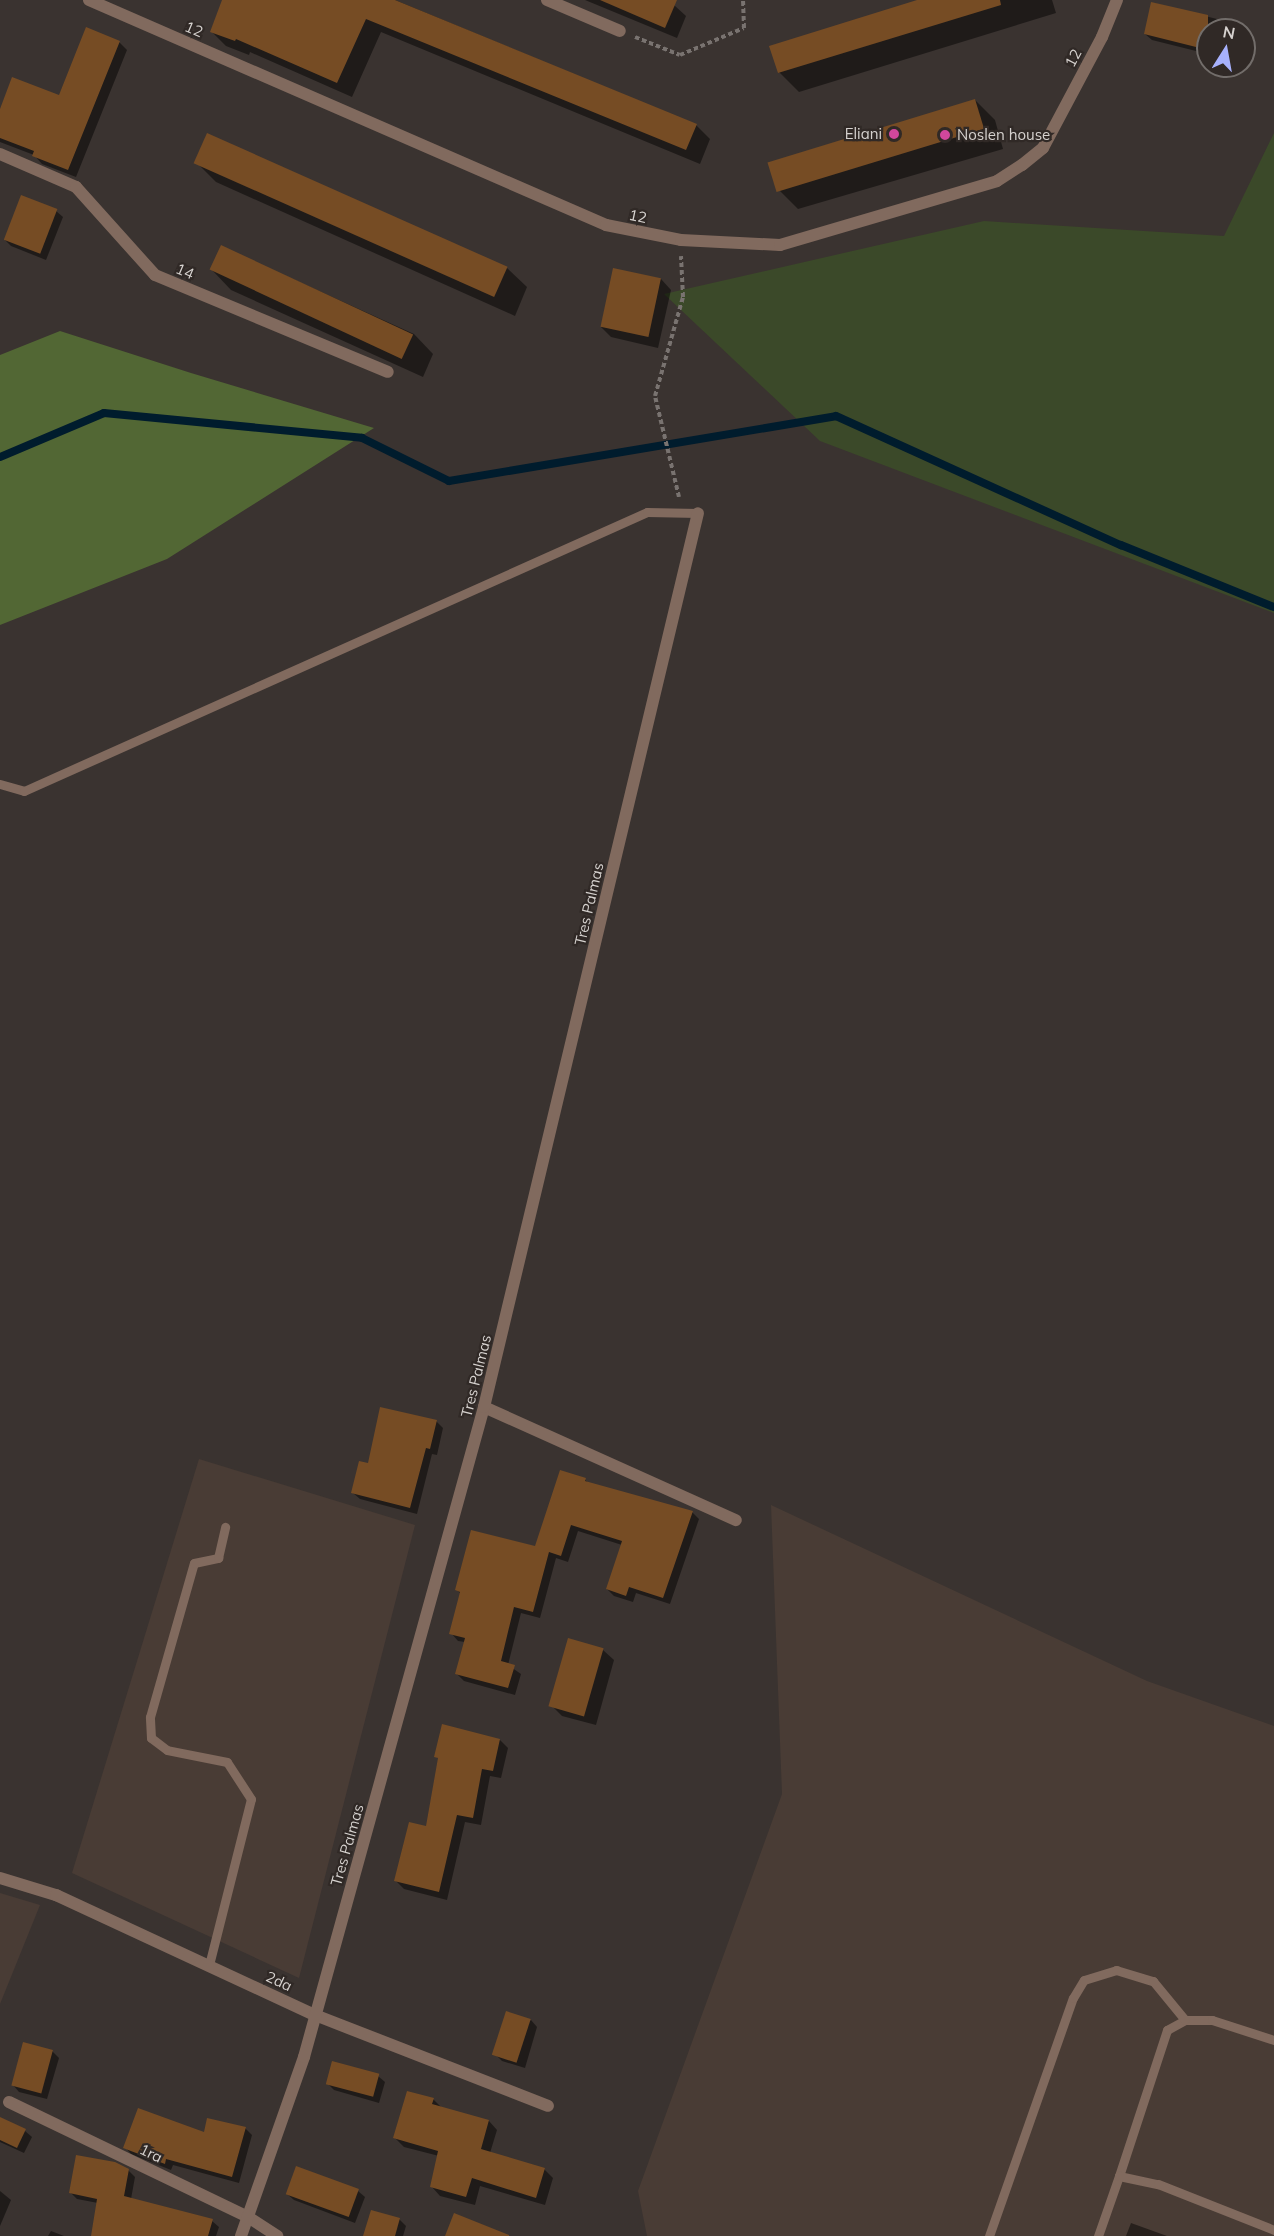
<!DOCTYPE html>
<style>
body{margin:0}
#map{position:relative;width:1274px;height:2236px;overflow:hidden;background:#3a3330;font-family:Mulish,sans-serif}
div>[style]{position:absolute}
.built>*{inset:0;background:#493c35}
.green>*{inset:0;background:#3b4929}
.forest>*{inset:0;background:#526734}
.shadow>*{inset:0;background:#0007}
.stream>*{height:8px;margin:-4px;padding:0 4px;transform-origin:4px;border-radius:4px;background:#001c2d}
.building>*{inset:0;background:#764c24;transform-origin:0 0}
.path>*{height:4px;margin-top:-2px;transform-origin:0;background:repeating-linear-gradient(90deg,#797370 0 4.5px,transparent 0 7.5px)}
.lane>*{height:9px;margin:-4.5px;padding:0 4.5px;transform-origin:4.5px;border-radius:4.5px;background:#816a5e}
.street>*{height:12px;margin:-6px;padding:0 6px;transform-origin:6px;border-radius:6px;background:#816a5e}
.dots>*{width:16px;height:16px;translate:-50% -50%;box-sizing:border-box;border:3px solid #302926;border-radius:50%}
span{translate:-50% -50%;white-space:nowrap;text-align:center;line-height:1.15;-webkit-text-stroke:4.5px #302926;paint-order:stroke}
.street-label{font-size:15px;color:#d6d2cf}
.poi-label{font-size:15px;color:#d6d2cf}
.right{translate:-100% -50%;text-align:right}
.left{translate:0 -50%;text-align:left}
.north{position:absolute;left:1196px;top:18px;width:60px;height:60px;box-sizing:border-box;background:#302926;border:2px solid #726d6a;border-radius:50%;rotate:11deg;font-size:16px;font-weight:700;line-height:24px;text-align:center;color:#d6d2cf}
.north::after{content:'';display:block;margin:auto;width:21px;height:27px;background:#a7b1fc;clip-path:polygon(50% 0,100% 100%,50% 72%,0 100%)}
</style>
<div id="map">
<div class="built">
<i style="clip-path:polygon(199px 1459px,415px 1525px,299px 1978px,72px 1873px)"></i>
<i style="clip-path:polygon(771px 1505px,1147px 1681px,1274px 1726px,1274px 2236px,647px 2236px,638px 2191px,782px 1794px)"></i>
<i style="clip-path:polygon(0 1893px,40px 1905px,0 2004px)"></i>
</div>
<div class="green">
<i style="clip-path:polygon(1274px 133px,1274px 613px,820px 441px,664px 294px,984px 221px,1224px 236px)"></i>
</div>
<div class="forest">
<i style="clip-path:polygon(60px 331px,191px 373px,374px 428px,167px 559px,0 625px,0 355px)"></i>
</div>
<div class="shadow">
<i style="clip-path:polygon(223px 0,395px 0,696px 125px,710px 139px,700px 164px,381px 32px,352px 97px,250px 52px,249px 55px,226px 46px,211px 31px)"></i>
<i style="clip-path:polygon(585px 0,663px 0,674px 5px,686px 16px,677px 38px)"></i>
<i style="clip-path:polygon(922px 0,1052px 0,1056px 13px,799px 92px,779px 72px)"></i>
<i style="clip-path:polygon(1153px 3px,1221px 20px,1227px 26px,1226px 30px,1208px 30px,1208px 54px,1152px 40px,1145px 34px)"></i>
<i style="clip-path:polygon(119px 42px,127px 50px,76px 177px,42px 164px,34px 155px,0 142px,0 114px,60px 97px)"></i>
<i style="clip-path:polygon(975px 100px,995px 120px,1003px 149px,798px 209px,778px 189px)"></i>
<i style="clip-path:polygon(208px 135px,507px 268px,527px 287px,515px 316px,216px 182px,196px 162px)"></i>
<i style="clip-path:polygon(21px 197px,56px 211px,63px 217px,46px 260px,11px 246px,5px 240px)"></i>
<i style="clip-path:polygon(222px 247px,414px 334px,433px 354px,423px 377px,231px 290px,212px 270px)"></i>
<i style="clip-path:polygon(661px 279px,671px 290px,658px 348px,611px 337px,601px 327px)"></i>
<i style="clip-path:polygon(436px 1421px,443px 1428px,437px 1455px,432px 1454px,417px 1514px,360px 1499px,353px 1493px,369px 1465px)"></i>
<i style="clip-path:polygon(585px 1480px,590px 1484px,692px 1512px,699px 1519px,670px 1604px,636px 1593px,633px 1602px,614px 1596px,607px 1589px,622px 1545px,578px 1531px,568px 1562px,556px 1558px,540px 1618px,521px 1613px,508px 1665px,521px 1674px,515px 1695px,464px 1681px,457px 1674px,465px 1642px,458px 1641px,451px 1633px,461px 1594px,457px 1590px,536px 1548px)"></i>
<i style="clip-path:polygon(603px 1650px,614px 1660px,596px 1725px,562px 1716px,552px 1706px)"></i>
<i style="clip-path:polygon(500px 1740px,508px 1748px,501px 1778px,490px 1776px,481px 1825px,465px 1822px,447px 1900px,404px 1889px,396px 1881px,427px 1828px,439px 1759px,436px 1756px)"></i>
<i style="clip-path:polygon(531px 2020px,537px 2027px,525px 2068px,502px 2061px,495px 2054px)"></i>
<i style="clip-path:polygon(52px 2051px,59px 2058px,47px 2099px,19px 2092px,13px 2085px)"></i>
<i style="clip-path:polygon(378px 2076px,385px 2082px,379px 2103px,334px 2090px,327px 2083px)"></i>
<i style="clip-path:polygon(433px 2099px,442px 2108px,489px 2121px,497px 2130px,490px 2153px,544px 2169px,553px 2178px,545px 2205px,480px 2186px,475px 2205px,440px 2196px,432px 2187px,439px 2156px,404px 2147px,395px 2138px)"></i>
<i style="clip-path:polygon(0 2118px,25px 2131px,32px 2137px,24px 2153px,0 2142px)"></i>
<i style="clip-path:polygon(245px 2128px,252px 2135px,239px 2183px,173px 2165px,171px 2170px,131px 2154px,125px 2147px)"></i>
<i style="clip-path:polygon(128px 2170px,135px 2177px,131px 2199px,212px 2221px,219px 2227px,216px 2236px,150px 2236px,98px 2203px,77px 2199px,71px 2193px)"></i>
<i style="clip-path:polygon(0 2191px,11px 2200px,0 2226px)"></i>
<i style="clip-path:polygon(358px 2191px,365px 2197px,355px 2223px,294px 2200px,287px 2194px)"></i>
<i style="clip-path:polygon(399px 2219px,406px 2226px,403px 2236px,365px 2236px)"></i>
<i style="clip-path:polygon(1131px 2223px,1167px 2236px,1126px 2236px)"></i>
<i style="clip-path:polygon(51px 2231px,64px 2236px,48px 2236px)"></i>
</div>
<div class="stream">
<i style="left:0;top:457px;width:113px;rotate:-22.9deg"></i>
<i style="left:104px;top:413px;width:259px;rotate:5.5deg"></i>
<i style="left:362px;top:438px;width:97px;rotate:26.3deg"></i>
<i style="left:449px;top:481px;width:392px;rotate:-9.5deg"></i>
<i style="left:836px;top:416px;width:313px;rotate:24.4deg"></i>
<i style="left:1121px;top:545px;width:165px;rotate:22.1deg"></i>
</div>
<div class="building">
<i style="clip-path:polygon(222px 0,395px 0,697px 124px,686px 150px,366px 19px,337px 83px,236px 39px,235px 41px,210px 32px)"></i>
<i style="clip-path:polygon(600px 0,677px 0,665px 28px)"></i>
<i style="clip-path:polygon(917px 0,1000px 0,1001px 5px,778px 73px,769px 46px)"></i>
<i style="clip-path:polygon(1151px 2px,1208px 15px,1208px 50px,1144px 34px)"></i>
<i style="clip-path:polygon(86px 27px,120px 41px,68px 170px,32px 156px,34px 151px,0 138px,0 109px,12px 77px,59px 95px)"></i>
<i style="left:975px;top:99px;width:31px;height:217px;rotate:73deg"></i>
<i style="left:207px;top:133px;width:329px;height:33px;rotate:24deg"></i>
<i style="left:21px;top:195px;width:39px;height:48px;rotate:21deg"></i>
<i style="left:221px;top:245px;width:212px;height:27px;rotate:25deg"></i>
<i style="left:613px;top:268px;width:49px;height:60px;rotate:12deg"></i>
<i style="clip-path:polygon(380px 1407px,437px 1420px,430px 1449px,426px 1448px,410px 1508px,351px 1493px,359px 1461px,368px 1463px)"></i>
<i style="clip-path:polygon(560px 1470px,586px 1478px,585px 1481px,693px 1511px,663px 1598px,629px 1587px,626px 1596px,606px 1589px,622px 1541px,571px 1525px,561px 1556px,549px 1552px,533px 1612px,514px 1607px,501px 1661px,515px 1665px,508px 1688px,455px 1674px,465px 1638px,449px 1634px,460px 1592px,455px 1590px,471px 1530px,535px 1546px)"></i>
<i style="left:568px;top:1638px;width:37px;height:71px;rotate:16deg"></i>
<i style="clip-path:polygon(442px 1724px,500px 1739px,493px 1771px,482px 1769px,473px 1818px,457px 1815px,439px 1892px,394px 1881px,409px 1822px,426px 1826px,438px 1758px,434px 1757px)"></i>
<i style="left:506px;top:2011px;width:26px;height:46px;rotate:18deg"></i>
<i style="left:23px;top:2042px;width:31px;height:45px;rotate:15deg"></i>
<i style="left:332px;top:2061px;width:49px;height:24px;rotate:15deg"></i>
<i style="clip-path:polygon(407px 2091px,434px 2098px,432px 2104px,489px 2120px,481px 2149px,545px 2168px,536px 2198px,472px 2178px,466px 2197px,430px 2187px,438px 2151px,393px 2138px)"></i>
<i style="clip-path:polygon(138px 2108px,204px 2132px,207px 2118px,246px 2127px,232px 2177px,166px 2159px,165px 2164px,123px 2148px)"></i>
<i style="clip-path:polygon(0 2117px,26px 2129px,17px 2148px,0 2140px)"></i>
<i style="clip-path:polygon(76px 2155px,115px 2162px,129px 2169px,124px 2196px,213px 2219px,208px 2236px,91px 2236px,97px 2199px,69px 2193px)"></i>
<i style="left:296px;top:2166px;width:67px;height:30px;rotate:20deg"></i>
<i style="clip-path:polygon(371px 2210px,400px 2218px,395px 2236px,363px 2236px)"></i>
<i style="clip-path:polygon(454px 2213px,509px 2235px,509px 2236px,445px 2236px)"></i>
</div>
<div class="path">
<i style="left:635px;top:37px;width:48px;rotate:21.8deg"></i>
<i style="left:680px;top:55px;width:69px;rotate:-22.9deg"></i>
<i style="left:744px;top:28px;width:28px;rotate:-92deg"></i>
<i style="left:679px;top:497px;width:104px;rotate:-103.4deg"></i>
<i style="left:655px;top:396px;width:103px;rotate:-74.2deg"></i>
<i style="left:683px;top:297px;width:41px;rotate:-92.8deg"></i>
</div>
<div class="lane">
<i style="left:0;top:784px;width:25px;rotate:16deg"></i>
<i style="left:24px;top:791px;width:683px;rotate:-24.12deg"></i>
<i style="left:647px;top:512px;width:51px;rotate:1.1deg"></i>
<i style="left:209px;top:1965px;width:171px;rotate:-75.8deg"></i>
<i style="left:251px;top:1799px;width:44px;rotate:-123deg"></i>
<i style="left:227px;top:1762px;width:61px;rotate:-168.7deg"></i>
<i style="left:167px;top:1750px;width:20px;rotate:-143deg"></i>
<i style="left:151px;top:1738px;width:21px;rotate:-93deg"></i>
<i style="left:150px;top:1717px;width:160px;rotate:-74.1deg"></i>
<i style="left:194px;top:1563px;width:25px;rotate:-12deg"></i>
<i style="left:218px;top:1558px;width:32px;rotate:-77deg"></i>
<i style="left:1119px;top:2176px;width:154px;rotate:-71.8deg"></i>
<i style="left:1167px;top:2030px;width:21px;rotate:-29deg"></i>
<i style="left:1185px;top:2020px;width:27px"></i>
<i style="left:1212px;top:2020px;width:65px;rotate:17.9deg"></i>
<i style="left:989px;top:2236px;width:252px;rotate:-70.6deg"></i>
<i style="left:1073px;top:1998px;width:21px;rotate:-59deg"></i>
<i style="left:1084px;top:1980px;width:34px;rotate:-17deg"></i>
<i style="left:1116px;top:1970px;width:39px;rotate:17deg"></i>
<i style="left:1153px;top:1981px;width:50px;rotate:50.6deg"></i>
<i style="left:1098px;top:2236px;width:64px;rotate:-70.7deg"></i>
<i style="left:1119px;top:2176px;width:40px;rotate:12deg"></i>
<i style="left:1158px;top:2184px;width:125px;rotate:21.6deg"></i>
</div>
<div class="street">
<i style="left:89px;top:0;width:564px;rotate:23.52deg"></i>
<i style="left:606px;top:225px;width:76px;rotate:11.3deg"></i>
<i style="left:681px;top:240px;width:99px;rotate:2.9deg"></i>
<i style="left:780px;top:245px;width:226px;rotate:-16.4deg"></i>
<i style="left:997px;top:181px;width:30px;rotate:-33deg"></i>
<i style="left:1022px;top:165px;width:27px;rotate:-39deg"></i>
<i style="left:1043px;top:148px;width:126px;rotate:-62deg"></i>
<i style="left:1102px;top:37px;width:40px;rotate:-68deg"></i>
<i style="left:547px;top:0;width:79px;rotate:23deg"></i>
<i style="left:0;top:154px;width:83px;rotate:23.5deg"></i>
<i style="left:76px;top:187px;width:118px;rotate:48.1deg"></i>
<i style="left:155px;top:275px;width:252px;rotate:22.6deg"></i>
<i style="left:484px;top:1407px;width:276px;rotate:24.2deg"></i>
<i style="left:0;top:1878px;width:59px;rotate:16.9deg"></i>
<i style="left:56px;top:1895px;width:285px;rotate:24.9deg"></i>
<i style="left:315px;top:2015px;width:250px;rotate:21.3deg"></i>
<i style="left:9px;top:2102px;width:265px;rotate:25.7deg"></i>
<i style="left:248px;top:2217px;width:35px;rotate:33deg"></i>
<i style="left:241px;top:2236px;width:190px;rotate:-70.6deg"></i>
<i style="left:304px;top:2057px;width:674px;rotate:-74.52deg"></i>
<i style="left:484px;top:1407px;width:919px;rotate:-76.54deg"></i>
</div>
<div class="dots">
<i style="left:894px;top:134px;background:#d1479c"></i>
<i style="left:945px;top:135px;background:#d1479c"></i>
</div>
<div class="street-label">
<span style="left:194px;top:29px;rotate:23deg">12</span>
<span style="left:1073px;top:58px;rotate:-62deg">12</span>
<span style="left:638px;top:216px;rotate:12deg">12</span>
<span style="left:185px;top:271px;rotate:23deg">14</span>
<span style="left:589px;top:904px;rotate:-77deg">Tres Palmas</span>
<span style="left:476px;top:1376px;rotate:-76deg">Tres Palmas</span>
<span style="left:347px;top:1845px;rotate:-74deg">Tres Palmas</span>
<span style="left:279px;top:1981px;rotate:25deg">2da</span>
<span style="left:151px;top:2153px;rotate:26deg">1ra</span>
</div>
<div class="poi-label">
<span class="right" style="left:882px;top:134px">Eliani</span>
<span class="left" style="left:957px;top:135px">Noslen house</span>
</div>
<div class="north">N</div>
</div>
